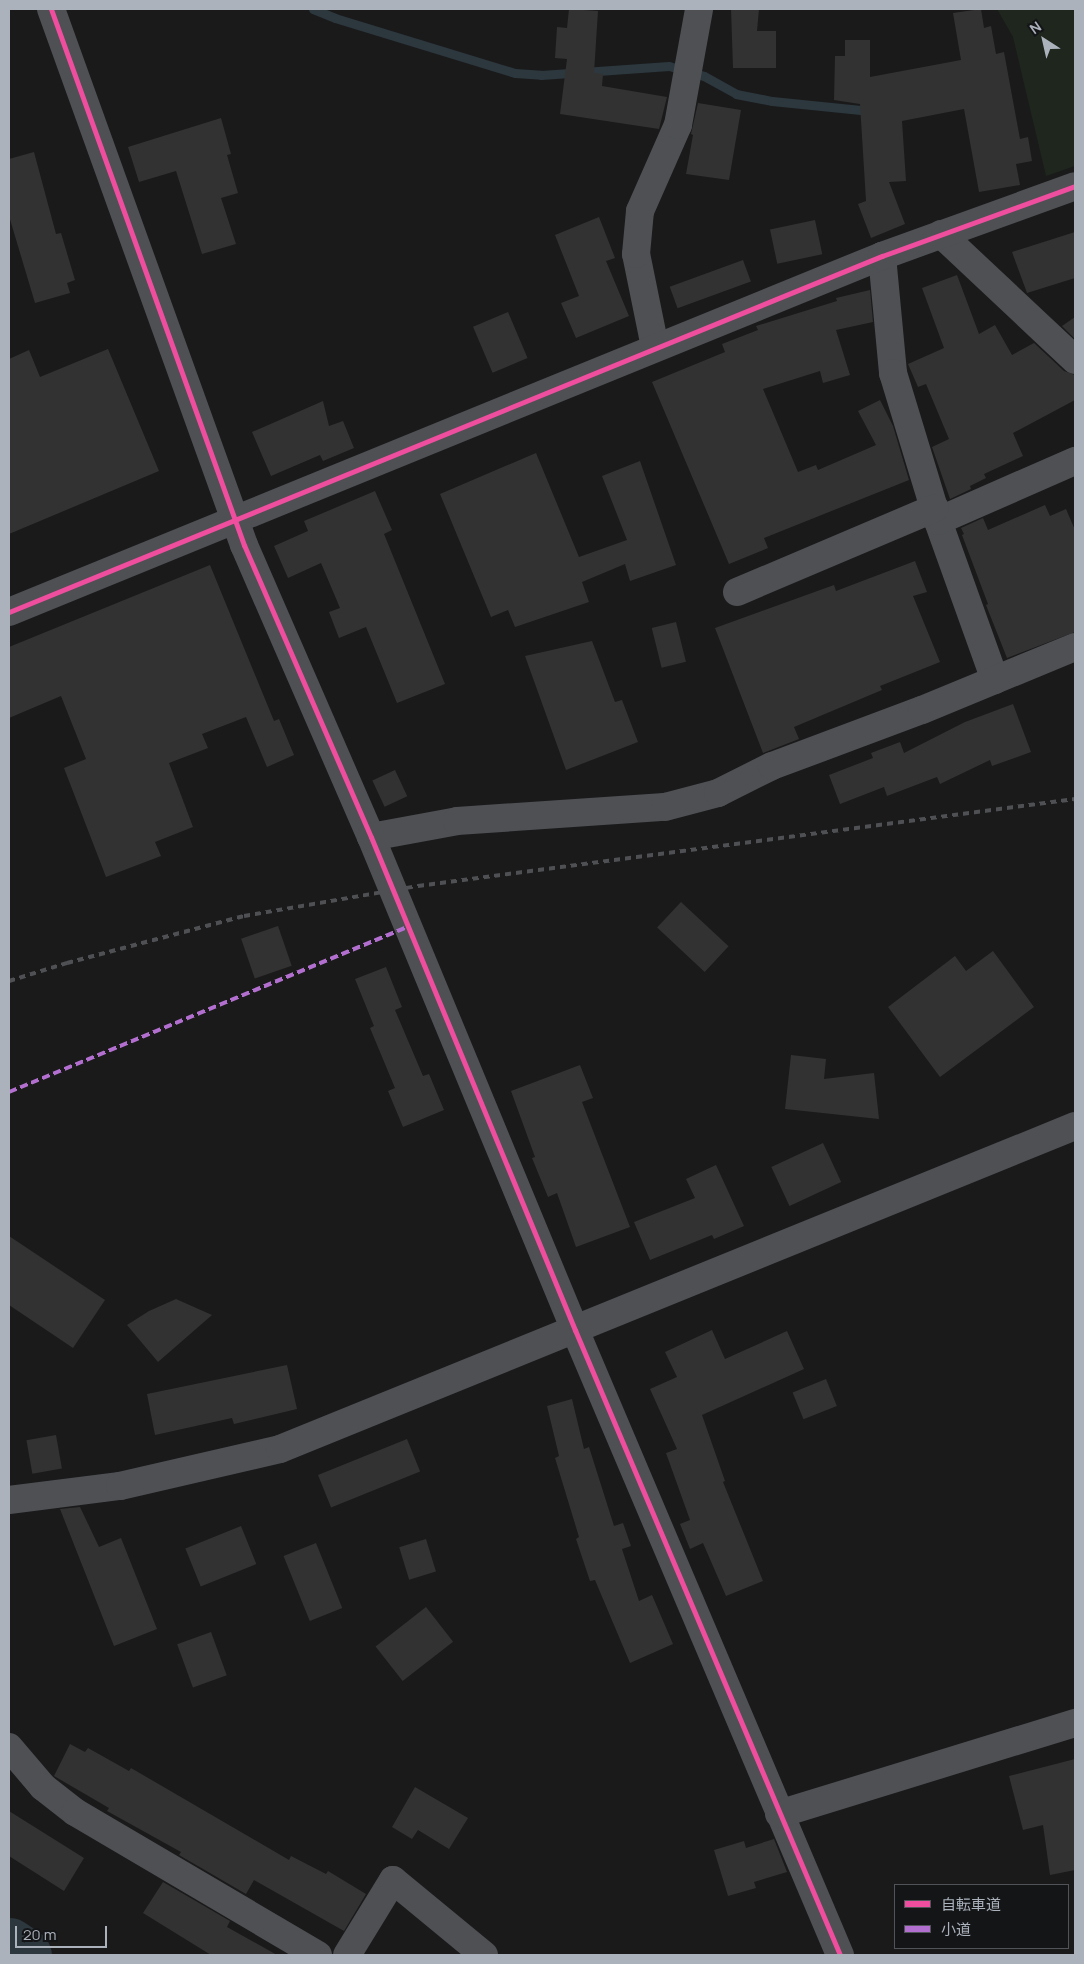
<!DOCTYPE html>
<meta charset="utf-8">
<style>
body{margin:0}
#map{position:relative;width:1084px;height:1964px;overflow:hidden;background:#1a1a1b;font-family:Manrope,"Noto Sans JP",sans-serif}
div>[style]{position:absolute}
.green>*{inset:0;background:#1e261e}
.stream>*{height:9px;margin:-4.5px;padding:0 4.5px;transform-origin:4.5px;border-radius:4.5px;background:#2c383e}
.river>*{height:55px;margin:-27.5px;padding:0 27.5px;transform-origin:27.5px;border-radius:27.5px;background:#2c383e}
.building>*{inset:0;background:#323233;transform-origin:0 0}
.minor>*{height:28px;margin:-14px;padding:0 14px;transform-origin:14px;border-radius:14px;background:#4e5054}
.rail>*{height:4px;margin-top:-2px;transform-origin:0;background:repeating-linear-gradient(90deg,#4e5053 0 6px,transparent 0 11px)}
.quiet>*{height:4px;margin-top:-2px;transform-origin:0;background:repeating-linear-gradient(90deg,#b36fd0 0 8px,transparent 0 12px)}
.cycleway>*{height:5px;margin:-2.5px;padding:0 2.5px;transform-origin:2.5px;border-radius:2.5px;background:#ef4d9e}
span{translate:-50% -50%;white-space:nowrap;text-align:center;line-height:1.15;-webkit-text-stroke:5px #141517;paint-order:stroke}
.frame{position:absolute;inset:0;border:10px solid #abb2bc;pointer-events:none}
.legend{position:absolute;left:894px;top:1884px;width:175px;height:65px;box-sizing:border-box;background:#141517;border:1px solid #505459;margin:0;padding:6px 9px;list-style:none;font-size:15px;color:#abb2bc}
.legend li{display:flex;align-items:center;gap:10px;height:25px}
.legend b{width:25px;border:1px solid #505459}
.north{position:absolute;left:1019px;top:15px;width:50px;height:50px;-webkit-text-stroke:4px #141517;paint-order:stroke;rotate:325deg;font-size:14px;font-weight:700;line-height:20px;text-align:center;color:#abb2bc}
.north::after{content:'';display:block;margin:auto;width:18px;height:22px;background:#abb2bc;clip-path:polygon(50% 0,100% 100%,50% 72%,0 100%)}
.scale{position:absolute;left:15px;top:1926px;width:92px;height:22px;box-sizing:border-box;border:2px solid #abb2bc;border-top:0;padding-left:6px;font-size:15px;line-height:18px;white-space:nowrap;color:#abb2bc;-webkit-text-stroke:4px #141517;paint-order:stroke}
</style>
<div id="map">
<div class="green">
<i style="clip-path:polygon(997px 9px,1075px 9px,1075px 166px,1046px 176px,1013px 37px)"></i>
</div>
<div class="stream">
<i style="left:313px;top:9px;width:24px;rotate:22deg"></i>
<i style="left:335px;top:18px;width:188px;rotate:17deg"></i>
<i style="left:515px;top:73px;width:26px;rotate:4deg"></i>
<i style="left:541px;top:75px;width:128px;rotate:-4deg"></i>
<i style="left:669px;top:66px;width:36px;rotate:16deg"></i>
<i style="left:704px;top:76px;width:37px;rotate:29deg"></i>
<i style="left:736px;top:94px;width:37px;rotate:11deg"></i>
<i style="left:772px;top:101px;width:99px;rotate:5.8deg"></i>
</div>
<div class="river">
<i style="left:9px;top:1945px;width:18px;rotate:34deg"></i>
</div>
<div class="building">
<i style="clip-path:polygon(569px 9px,598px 11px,594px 73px,603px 74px,602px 86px,667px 97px,659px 129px,560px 114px,567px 59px,555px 58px,557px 27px,567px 28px)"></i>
<i style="clip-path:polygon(731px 9px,759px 9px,757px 31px,776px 31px,776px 68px,733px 68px)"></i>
<i style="clip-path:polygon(981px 9px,984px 28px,991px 26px,996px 54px,1004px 52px,1020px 139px,1028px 137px,1032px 161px,1016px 164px,1020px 185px,979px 192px,964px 109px,902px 121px,906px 181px,889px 182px,905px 224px,871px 238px,858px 204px,866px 201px,860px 104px,834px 100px,835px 56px,845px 56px,845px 40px,870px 40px,870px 77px,961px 60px,953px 13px)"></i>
<i style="clip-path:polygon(698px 103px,741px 110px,729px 180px,686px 174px,693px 135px,691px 134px)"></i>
<i style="clip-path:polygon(221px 118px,231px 154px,227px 155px,238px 193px,221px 198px,236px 244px,202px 254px,176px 171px,139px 182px,128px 147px)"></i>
<i style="clip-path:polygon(34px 152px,56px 234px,61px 233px,75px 280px,67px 283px,70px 293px,35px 303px,9px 216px,9px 159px)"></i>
<i style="clip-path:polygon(599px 217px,615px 258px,606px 261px,629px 316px,576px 338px,561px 303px,579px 296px,555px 235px)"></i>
<i style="left:815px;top:220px;width:35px;height:46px;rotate:78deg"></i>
<i style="clip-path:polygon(1075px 232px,1075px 278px,1027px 293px,1012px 252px)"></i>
<i style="left:743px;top:260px;width:23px;height:78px;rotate:70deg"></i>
<i style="clip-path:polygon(957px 275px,979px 334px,995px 325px,1012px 355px,1034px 343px,1064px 371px,1075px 375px,1075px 400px,1013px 433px,1023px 456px,984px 474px,986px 478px,970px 486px,971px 489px,950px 499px,932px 447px,949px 439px,926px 384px,918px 387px,908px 364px,944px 348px,922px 288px)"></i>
<i style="clip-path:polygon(870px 290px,873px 322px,836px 330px,850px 375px,823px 383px,820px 371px,763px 389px,798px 472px,816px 465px,818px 470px,876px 445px,858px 411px,880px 400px,893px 426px,909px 480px,764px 538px,768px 548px,729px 564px,652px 382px,725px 352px,722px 344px,758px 330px,756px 326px,837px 301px,836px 298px)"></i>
<i style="left:508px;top:312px;width:50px;height:38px;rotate:67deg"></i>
<i style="clip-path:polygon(1075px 317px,1075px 339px,1062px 326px)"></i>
<i style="clip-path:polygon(108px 349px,159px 471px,9px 534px,9px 359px,29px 350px,40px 377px)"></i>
<i style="clip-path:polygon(323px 401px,329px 426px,343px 421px,354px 448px,323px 461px,320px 455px,271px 476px,252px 432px)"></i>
<i style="clip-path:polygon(536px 453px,579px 557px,627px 540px,602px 476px,640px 461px,676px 565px,630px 581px,625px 564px,582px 582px,589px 602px,515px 627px,508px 610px,491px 617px,440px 494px)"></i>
<i style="clip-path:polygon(375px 491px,392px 530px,384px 534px,445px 684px,397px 703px,366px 627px,339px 638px,329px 612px,340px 608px,321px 563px,288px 578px,274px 546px,308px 531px,304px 521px)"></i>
<i style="clip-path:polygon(1045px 505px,1050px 516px,1066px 509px,1075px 530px,1075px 632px,1007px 658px,986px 605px,988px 604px,962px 535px,964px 534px,961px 528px,983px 518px,988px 530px)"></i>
<i style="clip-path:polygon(915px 561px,927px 592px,913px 596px,940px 662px,880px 686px,882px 690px,794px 727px,799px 739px,763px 753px,715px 628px,834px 585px,836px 591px)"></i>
<i style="clip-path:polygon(210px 565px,274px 721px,279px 719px,294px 755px,267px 767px,246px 717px,202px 734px,208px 748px,169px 763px,193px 827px,155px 842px,161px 856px,106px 877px,64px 768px,86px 759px,61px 696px,9px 718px,9px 647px)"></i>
<i style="left:676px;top:622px;width:41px;height:25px;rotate:76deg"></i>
<i style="clip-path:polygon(592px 641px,615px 702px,622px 700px,638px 742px,566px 770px,525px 656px)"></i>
<i style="clip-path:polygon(1013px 704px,1031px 752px,992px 766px,990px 760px,940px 784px,937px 777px,887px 796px,884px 787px,840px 804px,829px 775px,873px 758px,871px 753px,900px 742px,904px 753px,965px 722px)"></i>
<i style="left:395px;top:770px;width:29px;height:25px;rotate:65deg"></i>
<i style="left:681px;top:902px;width:65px;height:35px;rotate:43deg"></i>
<i style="left:278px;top:926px;width:42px;height:39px;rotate:71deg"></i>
<i style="clip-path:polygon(993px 951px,1034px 1007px,940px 1077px,888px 1007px,955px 956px,966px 971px)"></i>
<i style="clip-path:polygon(386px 967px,402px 1007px,395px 1010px,423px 1076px,429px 1074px,444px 1110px,403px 1127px,388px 1091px,395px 1088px,370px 1028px,374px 1026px,355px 979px)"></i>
<i style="clip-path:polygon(791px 1055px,826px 1059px,824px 1079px,874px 1073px,879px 1119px,785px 1109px)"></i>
<i style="clip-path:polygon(580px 1065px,593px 1098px,582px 1102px,630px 1227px,576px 1247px,557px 1193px,548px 1197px,532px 1158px,535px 1157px,511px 1091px)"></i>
<i style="left:823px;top:1143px;width:43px;height:57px;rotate:65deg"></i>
<i style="clip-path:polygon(716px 1165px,744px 1226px,714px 1239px,712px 1235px,650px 1260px,634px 1222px,695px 1198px,686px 1179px)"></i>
<i style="clip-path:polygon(9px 1236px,105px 1300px,73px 1348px,9px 1305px)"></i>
<i style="clip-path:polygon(176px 1299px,212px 1315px,158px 1362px,127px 1325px,149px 1311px)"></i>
<i style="clip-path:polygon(712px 1330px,725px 1359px,787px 1331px,804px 1369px,702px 1415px,725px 1481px,723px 1482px,763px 1581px,726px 1596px,703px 1543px,690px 1549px,680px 1524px,690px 1520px,666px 1453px,677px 1449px,650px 1389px,677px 1377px,665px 1352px)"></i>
<i style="clip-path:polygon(287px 1365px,297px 1409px,234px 1424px,232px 1418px,155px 1435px,147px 1394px)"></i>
<i style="left:826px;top:1379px;width:29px;height:36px;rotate:68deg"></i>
<i style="clip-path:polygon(572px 1399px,584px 1449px,589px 1447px,614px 1526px,623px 1523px,631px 1546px,622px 1549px,639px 1601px,652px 1595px,673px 1644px,630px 1663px,595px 1580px,590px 1581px,576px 1539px,579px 1537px,555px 1458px,559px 1456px,547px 1406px)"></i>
<i style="left:56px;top:1435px;width:34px;height:30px;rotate:80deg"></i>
<i style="left:407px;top:1439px;width:35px;height:96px;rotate:68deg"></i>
<i style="clip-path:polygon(80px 1507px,99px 1547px,121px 1538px,157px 1629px,114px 1646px,60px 1509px)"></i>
<i style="left:241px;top:1526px;width:41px;height:60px;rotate:68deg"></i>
<i style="left:426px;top:1539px;width:34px;height:28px;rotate:73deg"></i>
<i style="left:316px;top:1543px;width:70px;height:35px;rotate:68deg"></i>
<i style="left:426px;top:1607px;width:44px;height:64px;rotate:52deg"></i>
<i style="left:211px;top:1632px;width:46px;height:36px;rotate:70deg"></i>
<i style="clip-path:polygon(70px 1744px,85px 1752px,88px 1748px,129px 1771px,131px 1768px,289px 1860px,291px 1856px,326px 1874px,328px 1871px,366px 1894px,344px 1931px,254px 1880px,246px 1894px,179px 1855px,181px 1852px,107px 1811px,109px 1808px,54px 1776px)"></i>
<i style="clip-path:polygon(1075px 1759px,1075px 1870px,1050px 1875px,1043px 1825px,1023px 1830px,1009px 1776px)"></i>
<i style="clip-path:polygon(415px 1787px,468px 1818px,449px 1849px,418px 1830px,412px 1839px,392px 1827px)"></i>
<i style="clip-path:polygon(9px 1811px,84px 1858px,64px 1891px,9px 1856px)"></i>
<i style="clip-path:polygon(774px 1839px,787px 1872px,754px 1882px,756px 1888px,728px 1896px,714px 1850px,744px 1841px,746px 1848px)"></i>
<i style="clip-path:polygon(163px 1882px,230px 1921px,227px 1927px,277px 1955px,211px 1955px,143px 1913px)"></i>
</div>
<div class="minor">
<i style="left:51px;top:9px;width:570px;rotate:70.2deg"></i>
<i style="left:244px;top:545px;width:318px;rotate:66.5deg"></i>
<i style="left:371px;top:837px;width:534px;rotate:67.52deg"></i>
<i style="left:575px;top:1330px;width:679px;rotate:67.02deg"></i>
<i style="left:941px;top:234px;width:184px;rotate:43.2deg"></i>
<i style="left:882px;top:256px;width:118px;rotate:84.6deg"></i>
<i style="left:893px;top:373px;width:155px;rotate:73.1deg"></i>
<i style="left:938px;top:521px;width:169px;rotate:70.3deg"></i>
<i style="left:655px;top:347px;width:95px;rotate:-101.5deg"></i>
<i style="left:636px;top:254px;width:43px;rotate:-84.7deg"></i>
<i style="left:640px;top:211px;width:94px;rotate:-66.2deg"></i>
<i style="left:678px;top:125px;width:118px;rotate:-79.7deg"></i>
<i style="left:938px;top:521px;width:150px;rotate:-23.7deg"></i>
<i style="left:737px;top:592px;width:215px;rotate:-23deg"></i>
<i style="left:9px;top:612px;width:943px;rotate:-22.19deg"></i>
<i style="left:882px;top:256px;width:205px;rotate:-19.9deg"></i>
<i style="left:371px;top:837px;width:87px;rotate:-10.5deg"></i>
<i style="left:457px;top:821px;width:208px;rotate:-3.9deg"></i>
<i style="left:665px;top:807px;width:55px;rotate:-14.8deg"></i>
<i style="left:718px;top:793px;width:60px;rotate:-26.6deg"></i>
<i style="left:772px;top:766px;width:160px;rotate:-20.5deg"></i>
<i style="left:922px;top:710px;width:165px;rotate:-22.4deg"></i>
<i style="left:9px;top:1500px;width:112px;rotate:-7.2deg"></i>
<i style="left:120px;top:1486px;width:164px;rotate:-13deg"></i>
<i style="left:280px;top:1449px;width:858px;rotate:-22.11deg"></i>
<i style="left:9px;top:1747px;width:52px;rotate:49.6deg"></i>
<i style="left:43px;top:1787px;width:41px;rotate:38deg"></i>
<i style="left:75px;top:1812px;width:282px;rotate:30.5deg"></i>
<i style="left:779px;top:1814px;width:310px;rotate:-17.1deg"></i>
<i style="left:347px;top:1955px;width:88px;rotate:-58.5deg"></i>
<i style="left:393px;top:1880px;width:118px;rotate:39.5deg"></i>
</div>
<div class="rail">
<i style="left:9px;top:981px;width:61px;rotate:-17.2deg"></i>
<i style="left:67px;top:963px;width:183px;rotate:-14.9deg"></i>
<i style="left:244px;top:916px;width:177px;rotate:-9.8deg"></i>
<i style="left:418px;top:886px;width:663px;rotate:-7.54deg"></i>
</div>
<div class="quiet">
<i style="left:9px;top:1092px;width:432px;rotate:-22.5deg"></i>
</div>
<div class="cycleway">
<i style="left:51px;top:9px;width:570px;rotate:70.2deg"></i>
<i style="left:244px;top:545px;width:318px;rotate:66.5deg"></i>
<i style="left:371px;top:837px;width:534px;rotate:67.52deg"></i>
<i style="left:575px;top:1330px;width:679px;rotate:67.02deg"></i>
<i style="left:9px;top:612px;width:943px;rotate:-22.19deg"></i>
<i style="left:882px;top:256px;width:205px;rotate:-19.9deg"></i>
</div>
<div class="frame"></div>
<ul class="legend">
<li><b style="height:6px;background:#ef4d9e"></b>自転車道</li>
<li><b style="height:6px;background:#b36fd0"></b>小道</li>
</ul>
<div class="north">N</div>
<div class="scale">20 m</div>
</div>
